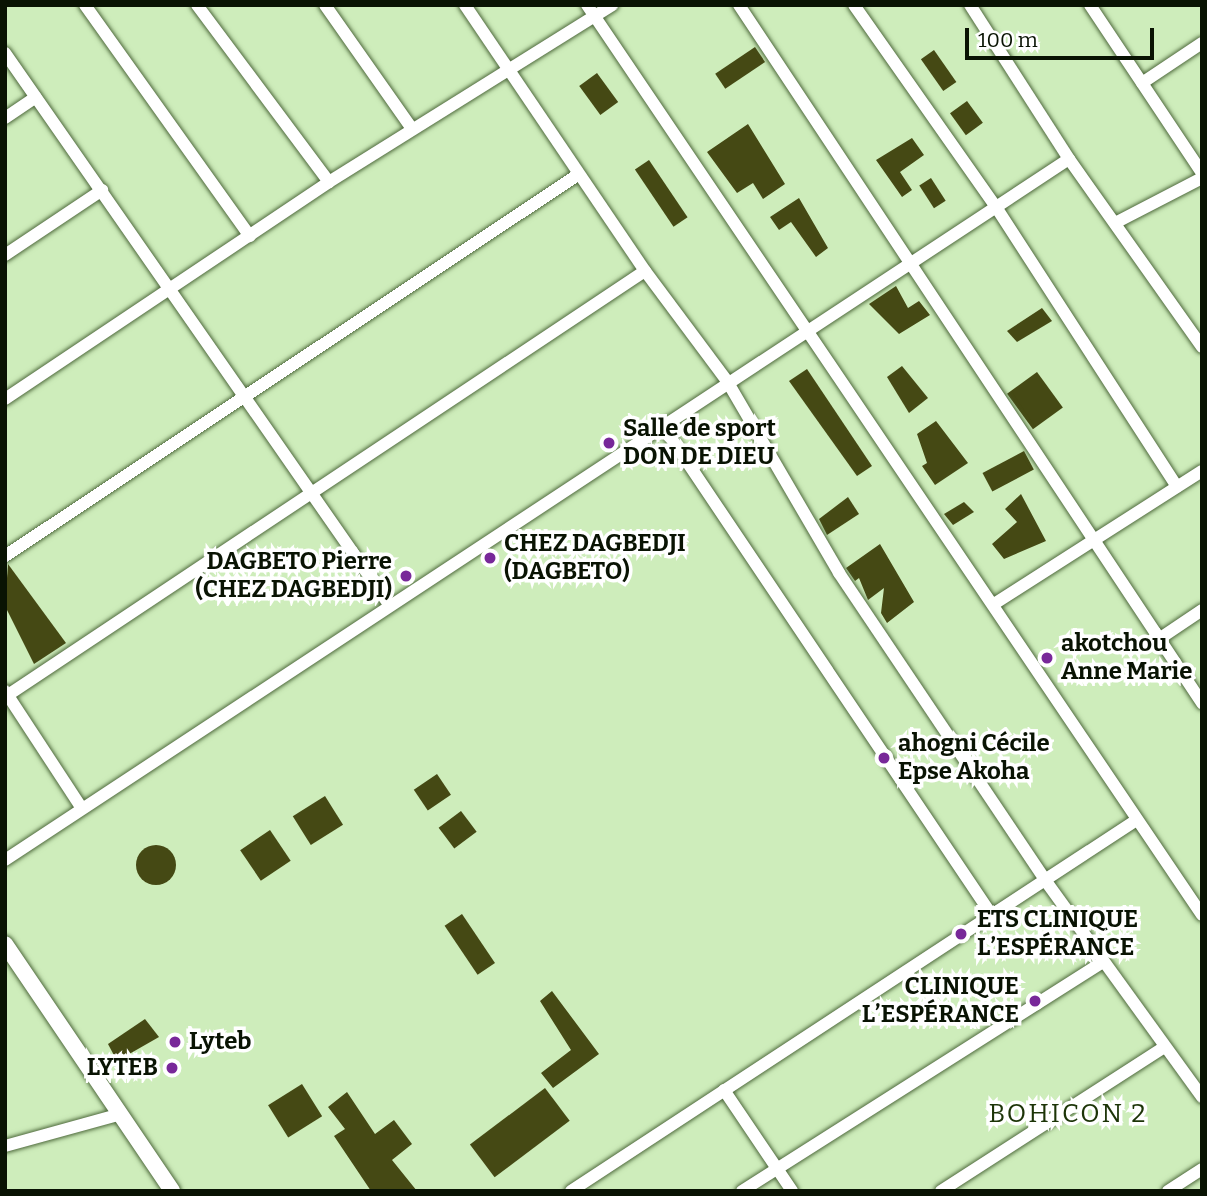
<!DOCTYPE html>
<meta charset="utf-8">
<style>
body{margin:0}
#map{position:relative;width:1207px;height:1196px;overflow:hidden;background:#ceedbb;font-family:Bitter,serif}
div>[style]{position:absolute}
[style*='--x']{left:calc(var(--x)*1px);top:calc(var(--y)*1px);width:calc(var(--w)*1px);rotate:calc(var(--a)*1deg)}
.building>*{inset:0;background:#454914;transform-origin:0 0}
.round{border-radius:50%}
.roads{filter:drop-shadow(0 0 2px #4f6a3d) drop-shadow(0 0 2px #4f6a3d)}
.minor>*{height:12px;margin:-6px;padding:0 6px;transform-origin:6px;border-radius:6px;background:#fff}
.tertiary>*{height:16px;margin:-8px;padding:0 8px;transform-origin:8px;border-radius:8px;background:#fff}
.dots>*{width:19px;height:19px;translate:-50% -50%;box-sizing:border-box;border:4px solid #fff;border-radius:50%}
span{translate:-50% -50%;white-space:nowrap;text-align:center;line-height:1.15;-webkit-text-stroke:7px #fff;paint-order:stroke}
.poi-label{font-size:24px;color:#091303;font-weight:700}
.left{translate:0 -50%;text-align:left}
.right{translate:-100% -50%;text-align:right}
.neighbourhood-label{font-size:26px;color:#1c3407;letter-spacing:2px}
.frame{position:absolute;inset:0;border:7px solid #091303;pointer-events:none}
.scale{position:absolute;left:965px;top:28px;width:189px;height:32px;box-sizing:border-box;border:4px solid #091303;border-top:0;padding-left:9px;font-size:21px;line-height:24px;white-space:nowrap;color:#091303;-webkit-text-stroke:5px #fff;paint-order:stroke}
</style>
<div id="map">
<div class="building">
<i style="left:755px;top:47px;width:18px;height:48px;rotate:56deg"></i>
<i style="left:934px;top:50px;width:39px;height:16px;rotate:55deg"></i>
<i style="left:597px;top:73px;width:36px;height:22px;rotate:54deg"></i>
<i style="left:967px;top:101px;width:27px;height:21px;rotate:54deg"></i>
<i style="clip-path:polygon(748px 124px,785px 184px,763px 199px,753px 183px,737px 193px,707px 152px)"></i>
<i style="clip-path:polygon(912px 138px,924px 155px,900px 172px,912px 190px,902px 197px,876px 160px)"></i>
<i style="left:649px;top:160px;width:69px;height:17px;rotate:56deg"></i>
<i style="left:931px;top:178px;width:27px;height:14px;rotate:57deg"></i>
<i style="clip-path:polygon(799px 198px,828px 248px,816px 257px,791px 222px,779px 230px,770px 217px)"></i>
<i style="clip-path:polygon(896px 286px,908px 308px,919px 301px,930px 315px,899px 334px,869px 304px)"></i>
<i style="clip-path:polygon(1042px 308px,1052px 321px,1017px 342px,1007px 331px)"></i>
<i style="clip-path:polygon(902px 366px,928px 398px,909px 413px,887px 377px)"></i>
<i style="clip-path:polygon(807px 369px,872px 466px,857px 476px,789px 381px)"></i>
<i style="left:1037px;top:372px;width:44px;height:37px;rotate:54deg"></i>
<i style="clip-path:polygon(936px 421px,968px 463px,935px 485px,922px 466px,927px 463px,917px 434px)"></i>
<i style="left:1024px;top:451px;width:21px;height:47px;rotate:62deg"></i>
<i style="clip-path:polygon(1021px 494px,1046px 541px,1004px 559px,992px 544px,1017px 522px,1005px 509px)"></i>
<i style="clip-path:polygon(848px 497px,859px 514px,827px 535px,819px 519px)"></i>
<i style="clip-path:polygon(964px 502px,974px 512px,953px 525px,944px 514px)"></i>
<i style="clip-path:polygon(880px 544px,914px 602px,887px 623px,881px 613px,884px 588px,868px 600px,859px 578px,855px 581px,846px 568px)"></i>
<i style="clip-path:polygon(8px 564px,66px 643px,34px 664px,5px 606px)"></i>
<i style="left:437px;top:774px;width:25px;height:28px;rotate:56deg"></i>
<i style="left:325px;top:796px;width:34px;height:38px;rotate:58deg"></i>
<i style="left:461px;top:811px;width:26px;height:28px;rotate:53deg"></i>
<i style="left:270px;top:830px;width:37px;height:36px;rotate:56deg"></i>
<i class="round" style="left:136px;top:845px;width:40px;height:40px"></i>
<i style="left:462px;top:914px;width:59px;height:21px;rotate:56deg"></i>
<i style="clip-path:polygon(552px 991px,599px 1054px,553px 1088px,541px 1073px,571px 1050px,540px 1001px)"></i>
<i style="clip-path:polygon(145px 1019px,159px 1037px,117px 1061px,108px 1044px)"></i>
<i style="left:302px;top:1084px;width:38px;height:40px;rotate:58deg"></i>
<i style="left:545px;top:1088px;width:41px;height:94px;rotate:53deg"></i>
<i style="clip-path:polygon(347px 1092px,375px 1134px,394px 1120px,412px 1144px,392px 1160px,417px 1191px,371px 1191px,334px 1136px,345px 1129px,328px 1107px)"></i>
</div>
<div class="roads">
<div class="minor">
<i style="--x:85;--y:5;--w:284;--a:54.5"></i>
<i style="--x:197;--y:5;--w:221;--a:53.3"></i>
<i style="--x:325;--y:5;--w:151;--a:54.9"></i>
<i style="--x:465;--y:5;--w:321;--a:55.9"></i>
<i style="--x:645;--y:271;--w:137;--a:53.3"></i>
<i style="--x:727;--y:381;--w:222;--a:59.7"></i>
<i style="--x:839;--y:573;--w:370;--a:56.1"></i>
<i style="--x:1045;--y:880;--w:567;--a:146.73"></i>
<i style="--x:587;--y:5;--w:1098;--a:55.95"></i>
<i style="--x:739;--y:5;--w:838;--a:56.44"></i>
<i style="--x:854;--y:5;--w:247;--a:54.9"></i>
<i style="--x:996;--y:207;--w:333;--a:57.1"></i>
<i style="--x:1090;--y:5;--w:202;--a:56.3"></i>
<i style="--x:5;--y:53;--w:670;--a:55.15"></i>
<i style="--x:1142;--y:83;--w:72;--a:-33.7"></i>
<i style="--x:5;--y:118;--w:37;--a:-34"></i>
<i style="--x:1069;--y:159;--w:230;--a:54.7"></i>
<i style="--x:1117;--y:222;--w:96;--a:-27.4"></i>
<i style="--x:5;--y:255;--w:117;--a:-33.8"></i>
<i style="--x:5;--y:399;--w:390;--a:-33.8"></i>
<i style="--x:329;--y:182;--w:334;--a:-32"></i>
<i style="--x:663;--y:426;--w:588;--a:56.09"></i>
<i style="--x:5;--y:556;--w:689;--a:-33.64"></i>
<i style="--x:994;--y:604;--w:247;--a:-32.6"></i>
<i style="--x:1159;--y:639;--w:52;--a:-34"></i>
<i style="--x:5;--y:691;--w:139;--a:56.8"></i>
<i style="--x:8;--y:695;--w:765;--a:-33.65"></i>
<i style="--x:1135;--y:821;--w:108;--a:146.8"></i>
<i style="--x:1045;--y:880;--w:268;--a:54.1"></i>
<i style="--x:5;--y:860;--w:1274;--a:-33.38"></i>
<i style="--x:1069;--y:159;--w:183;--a:-122.7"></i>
<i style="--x:724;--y:1090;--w:122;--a:56"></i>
<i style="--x:5;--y:1146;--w:120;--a:-15.4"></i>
<i style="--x:742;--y:1191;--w:428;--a:-32.4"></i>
<i style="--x:941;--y:1191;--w:264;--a:-32.8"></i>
<i style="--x:1168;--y:1191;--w:40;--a:-32.9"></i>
</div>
<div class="tertiary">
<i style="--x:5;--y:944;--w:298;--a:55.9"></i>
</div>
</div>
<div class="dots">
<i style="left:609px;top:443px;background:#782899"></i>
<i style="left:490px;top:558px;background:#782899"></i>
<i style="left:406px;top:576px;background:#782899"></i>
<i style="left:1047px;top:658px;background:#782899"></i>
<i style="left:884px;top:758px;background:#782899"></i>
<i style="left:961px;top:934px;background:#782899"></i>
<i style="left:1035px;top:1001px;background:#782899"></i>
<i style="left:175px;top:1042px;background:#782899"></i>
<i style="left:172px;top:1068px;background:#782899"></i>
</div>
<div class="poi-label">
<span class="left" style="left:623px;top:443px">Salle de sport<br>DON DE DIEU</span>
<span class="left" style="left:504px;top:558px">CHEZ DAGBEDJI<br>(DAGBETO)</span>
<span class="right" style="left:392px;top:576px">DAGBETO Pierre<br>(CHEZ DAGBEDJI)</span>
<span class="left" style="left:1061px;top:658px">akotchou<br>Anne Marie</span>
<span class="left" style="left:898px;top:758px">ahogni Cécile<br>Epse Akoha</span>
<span class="left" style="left:977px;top:934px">ETS CLINIQUE<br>L’ESPÉRANCE</span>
<span class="right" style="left:1019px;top:1001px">CLINIQUE<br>L’ESPÉRANCE</span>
<span class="left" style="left:189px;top:1042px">Lyteb</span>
<span class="right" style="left:158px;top:1068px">LYTEB</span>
</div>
<div class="neighbourhood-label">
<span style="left:1068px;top:1114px">BOHICON 2</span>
</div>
<div class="frame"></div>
<div class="scale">100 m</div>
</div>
